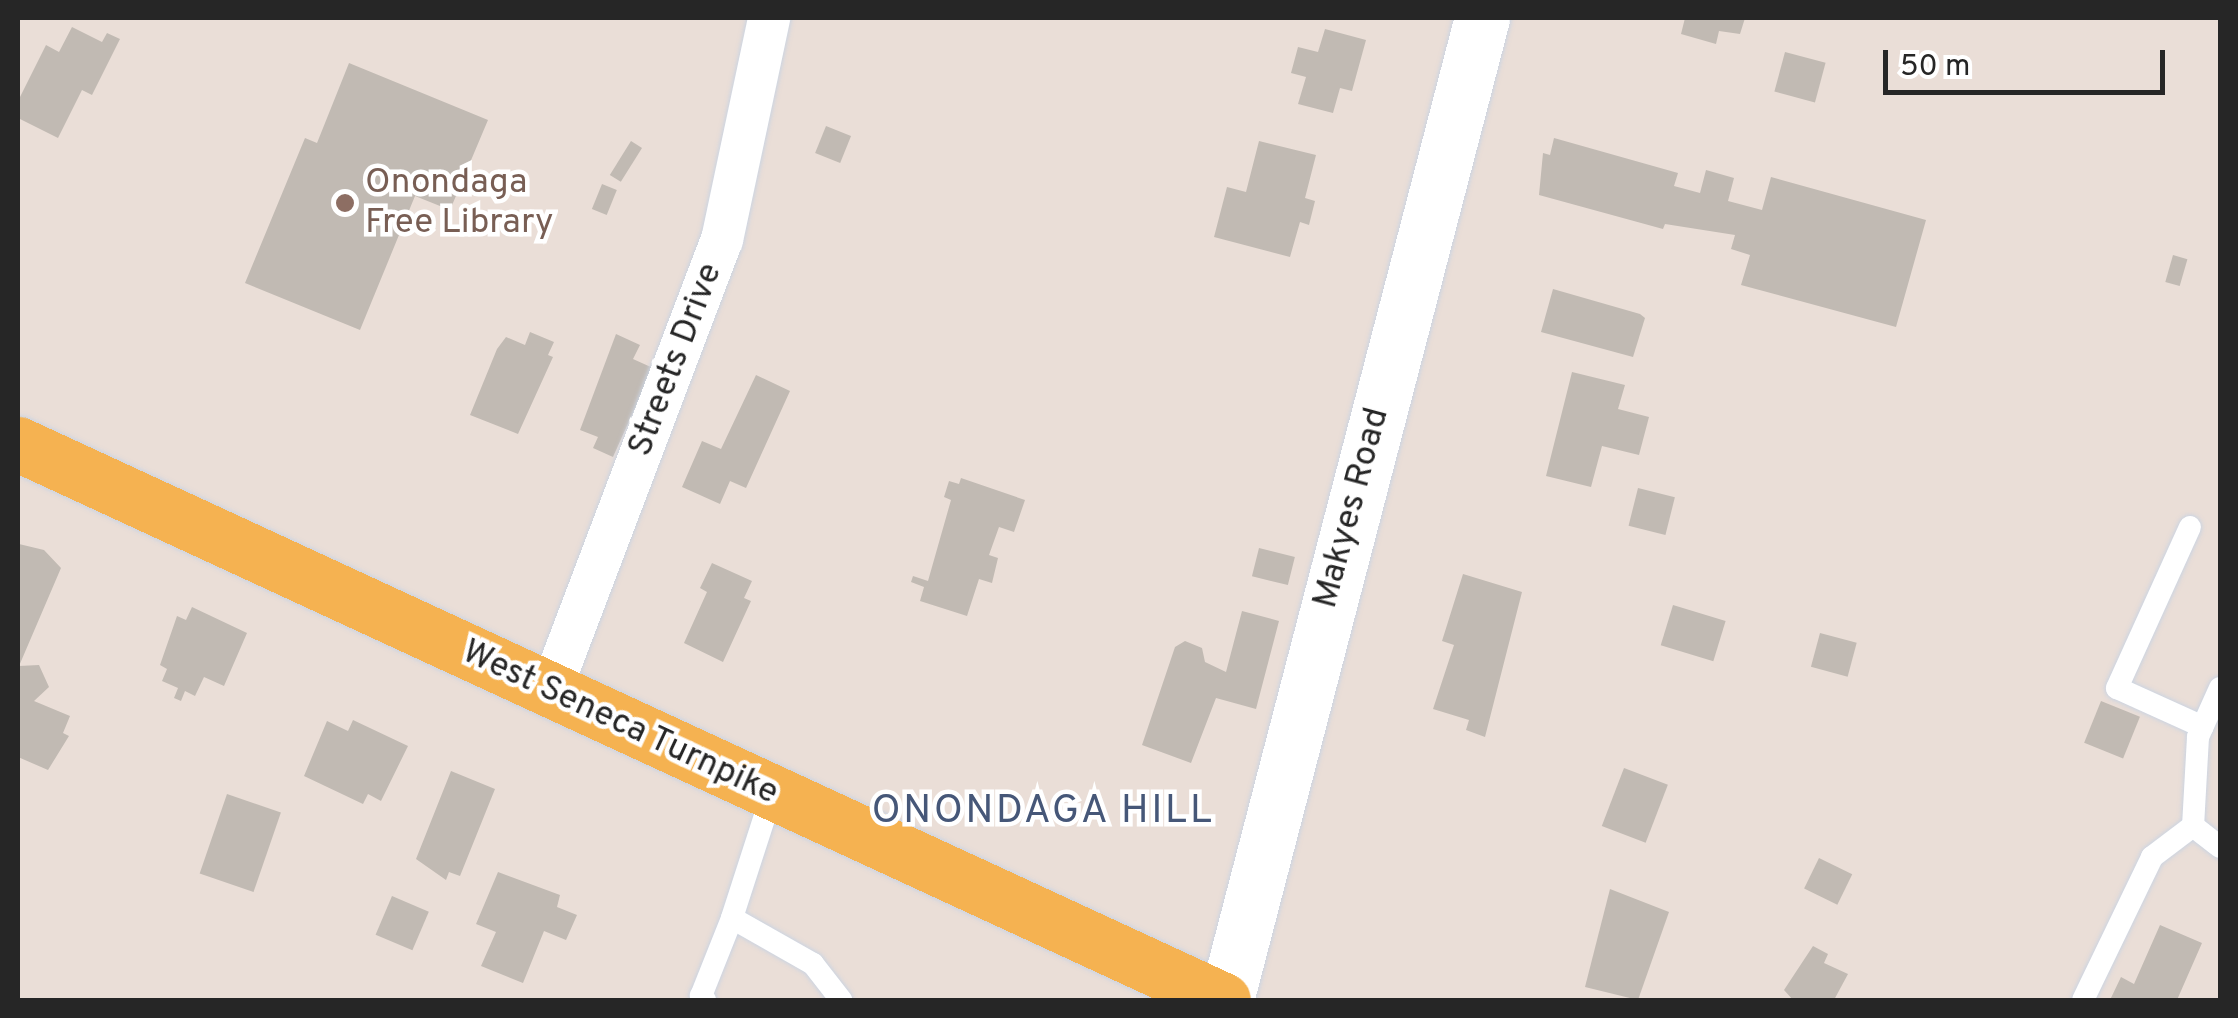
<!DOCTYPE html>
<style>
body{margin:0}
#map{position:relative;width:2238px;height:1018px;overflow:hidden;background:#eaded7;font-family:Overpass,sans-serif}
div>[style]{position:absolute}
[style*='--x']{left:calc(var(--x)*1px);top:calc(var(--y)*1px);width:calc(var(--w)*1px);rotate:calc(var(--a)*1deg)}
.building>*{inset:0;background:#c1bab3;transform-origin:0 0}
.roads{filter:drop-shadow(0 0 2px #ccd4e1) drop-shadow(0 0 2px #ccd4e1)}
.lane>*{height:22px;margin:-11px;padding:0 11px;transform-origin:11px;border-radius:11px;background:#fff}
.street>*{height:42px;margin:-21px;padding:0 21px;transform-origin:21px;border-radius:21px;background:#fff}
.secondary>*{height:55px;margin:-27.5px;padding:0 27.5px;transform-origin:27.5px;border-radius:27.5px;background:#fff}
.primary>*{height:55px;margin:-27.5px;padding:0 27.5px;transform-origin:27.5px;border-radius:27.5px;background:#f5b251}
.dots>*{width:28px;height:28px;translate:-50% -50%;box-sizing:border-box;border:5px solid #fff;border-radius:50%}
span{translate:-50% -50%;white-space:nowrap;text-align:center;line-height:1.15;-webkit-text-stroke:9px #fff;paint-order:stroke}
.education-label{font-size:35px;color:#785e54}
.left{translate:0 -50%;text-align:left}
.street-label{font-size:35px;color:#262626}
.quarter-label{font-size:40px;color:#465778;letter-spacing:2.5px}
.frame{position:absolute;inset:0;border:20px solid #262626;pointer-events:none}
.scale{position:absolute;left:1883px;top:50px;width:282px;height:45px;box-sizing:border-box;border:5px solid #262626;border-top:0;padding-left:12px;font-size:30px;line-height:35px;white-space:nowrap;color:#262626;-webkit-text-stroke:8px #fff;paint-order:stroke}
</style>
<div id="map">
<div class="building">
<i style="clip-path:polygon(1685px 18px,1745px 18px,1740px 34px,1719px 31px,1716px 44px,1681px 34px)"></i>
<i style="clip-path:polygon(72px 27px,102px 42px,107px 33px,120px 39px,92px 95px,82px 90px,58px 138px,18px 118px,18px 101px,46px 45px,59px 52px)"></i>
<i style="clip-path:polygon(1325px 29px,1366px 40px,1352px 91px,1340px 88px,1333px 113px,1298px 104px,1306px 77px,1291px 73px,1298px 47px,1318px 52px)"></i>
<i style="left:1785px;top:52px;width:42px;height:41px;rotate:15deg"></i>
<i style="clip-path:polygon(349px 63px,488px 120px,450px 210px,415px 196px,360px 330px,245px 283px,305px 138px,317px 143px)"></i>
<i style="left:826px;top:126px;width:27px;height:29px;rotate:22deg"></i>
<i style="clip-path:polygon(1554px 138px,1678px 173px,1674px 186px,1700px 193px,1706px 170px,1734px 178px,1728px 201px,1762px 210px,1771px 177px,1926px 220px,1896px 327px,1741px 285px,1750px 255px,1731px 249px,1735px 235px,1665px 224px,1663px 229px,1539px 195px,1543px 153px,1550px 155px)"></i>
<i style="left:631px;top:141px;width:13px;height:40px;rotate:32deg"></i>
<i style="clip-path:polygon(1259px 141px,1316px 155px,1305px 198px,1315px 201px,1309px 225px,1300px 222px,1290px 257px,1214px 237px,1227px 187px,1246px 192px)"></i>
<i style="left:602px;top:184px;width:16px;height:27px;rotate:22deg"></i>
<i style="left:2173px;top:255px;width:15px;height:28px;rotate:16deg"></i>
<i style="clip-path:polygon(1553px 289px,1640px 314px,1645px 318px,1633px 357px,1541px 332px)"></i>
<i style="clip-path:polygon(530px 332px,554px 342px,548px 355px,553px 357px,518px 434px,470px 415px,497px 349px,506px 337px,525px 345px)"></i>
<i style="clip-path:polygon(616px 334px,640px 345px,633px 359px,653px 368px,613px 457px,593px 448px,598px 437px,580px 430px)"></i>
<i style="clip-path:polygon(1572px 372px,1625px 385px,1618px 409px,1649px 417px,1639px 455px,1602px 446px,1591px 487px,1546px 476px)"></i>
<i style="clip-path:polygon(756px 375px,790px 391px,746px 488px,730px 481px,720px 504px,682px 487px,702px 441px,721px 449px)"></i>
<i style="clip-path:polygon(961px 478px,1025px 500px,1014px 532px,999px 527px,989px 555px,998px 558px,992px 583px,979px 579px,967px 616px,920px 601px,924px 587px,911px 582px,913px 576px,928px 581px,951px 500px,944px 497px,949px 481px,959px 484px)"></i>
<i style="left:1638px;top:488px;width:38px;height:39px;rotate:14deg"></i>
<i style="clip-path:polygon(19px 544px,44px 550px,61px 568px,19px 666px,39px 665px,49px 687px,34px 701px,70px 716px,63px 733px,69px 736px,48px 770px,18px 757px)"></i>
<i style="left:1259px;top:548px;width:37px;height:29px;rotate:14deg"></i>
<i style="clip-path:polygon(712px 563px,752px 581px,744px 598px,751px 601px,723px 662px,684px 643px,707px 592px,700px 588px)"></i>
<i style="clip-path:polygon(1463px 574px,1522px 592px,1485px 737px,1466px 730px,1469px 720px,1433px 709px,1454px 645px,1442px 641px)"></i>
<i style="left:1673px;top:605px;width:55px;height:42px;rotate:17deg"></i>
<i style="clip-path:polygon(192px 607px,247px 633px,224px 686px,204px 677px,195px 696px,185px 691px,181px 701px,174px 698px,178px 688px,162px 681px,167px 669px,160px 665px,177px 616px,186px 620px)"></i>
<i style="clip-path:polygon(1242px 611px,1279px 621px,1256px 709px,1216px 698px,1191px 763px,1142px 745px,1175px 647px,1185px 641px,1202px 648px,1205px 662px,1226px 672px)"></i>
<i style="left:1820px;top:633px;width:38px;height:35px;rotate:15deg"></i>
<i style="left:2101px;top:701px;width:42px;height:45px;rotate:22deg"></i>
<i style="clip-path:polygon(353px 720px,408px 746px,381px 801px,368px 794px,363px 804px,304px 776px,327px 721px,348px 731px)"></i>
<i style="left:1624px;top:768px;width:47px;height:62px;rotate:21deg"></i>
<i style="clip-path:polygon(451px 771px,495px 789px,460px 876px,449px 872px,446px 880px,416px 859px)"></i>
<i style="left:227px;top:794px;width:57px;height:84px;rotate:19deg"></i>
<i style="left:1819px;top:858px;width:37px;height:34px;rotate:26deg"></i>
<i style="clip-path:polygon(498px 872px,560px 895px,557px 907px,577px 915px,566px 940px,544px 931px,523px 983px,481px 966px,496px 932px,476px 924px)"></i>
<i style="clip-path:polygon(1610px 889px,1669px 912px,1638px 1000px,1585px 987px)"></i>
<i style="left:392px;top:896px;width:40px;height:42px;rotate:23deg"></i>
<i style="clip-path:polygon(2160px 925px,2202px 943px,2177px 1000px,2110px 1000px,2121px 977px,2134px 984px)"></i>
<i style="clip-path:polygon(1813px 946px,1828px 954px,1824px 963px,1848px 974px,1834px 1000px,1793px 1000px,1784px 990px)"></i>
</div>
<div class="roads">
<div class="lane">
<i style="--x:2190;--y:527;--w:177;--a:114.4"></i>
<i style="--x:2117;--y:688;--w:94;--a:24.4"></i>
<i style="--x:2220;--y:688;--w:54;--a:114.2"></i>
<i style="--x:2198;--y:737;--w:89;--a:93.2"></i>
<i style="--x:2193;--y:826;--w:34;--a:38"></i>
<i style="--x:772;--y:794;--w:130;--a:107.9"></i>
<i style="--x:732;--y:918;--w:93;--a:29.6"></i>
<i style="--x:813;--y:964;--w:46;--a:52.1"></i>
<i style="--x:705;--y:1000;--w:6;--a:-135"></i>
<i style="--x:701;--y:996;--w:84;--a:-68.3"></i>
<i style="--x:2083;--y:1000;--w:159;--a:-64.2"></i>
<i style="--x:2152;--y:857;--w:51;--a:-37.1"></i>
</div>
<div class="street">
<i style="--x:550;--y:692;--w:484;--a:-69.2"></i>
<i style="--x:722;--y:240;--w:227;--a:-78"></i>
</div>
<div class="secondary">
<i style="--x:1226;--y:1000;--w:1015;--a:-75.39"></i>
</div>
<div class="primary">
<i style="--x:18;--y:444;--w:1327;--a:24.77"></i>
</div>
</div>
<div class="dots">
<i style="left:345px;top:203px;background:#8d6e63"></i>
</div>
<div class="education-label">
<span class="left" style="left:365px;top:203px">Onondaga<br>Free Library</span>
</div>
<div class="street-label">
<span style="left:676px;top:360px;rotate:-69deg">Streets Drive</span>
<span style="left:1352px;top:508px;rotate:-75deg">Makyes Road</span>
<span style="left:620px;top:723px;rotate:25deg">West Seneca Turnpike</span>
</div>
<div class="quarter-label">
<span style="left:1043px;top:812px">ONONDAGA HILL</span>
</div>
<div class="frame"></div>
<div class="scale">50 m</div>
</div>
